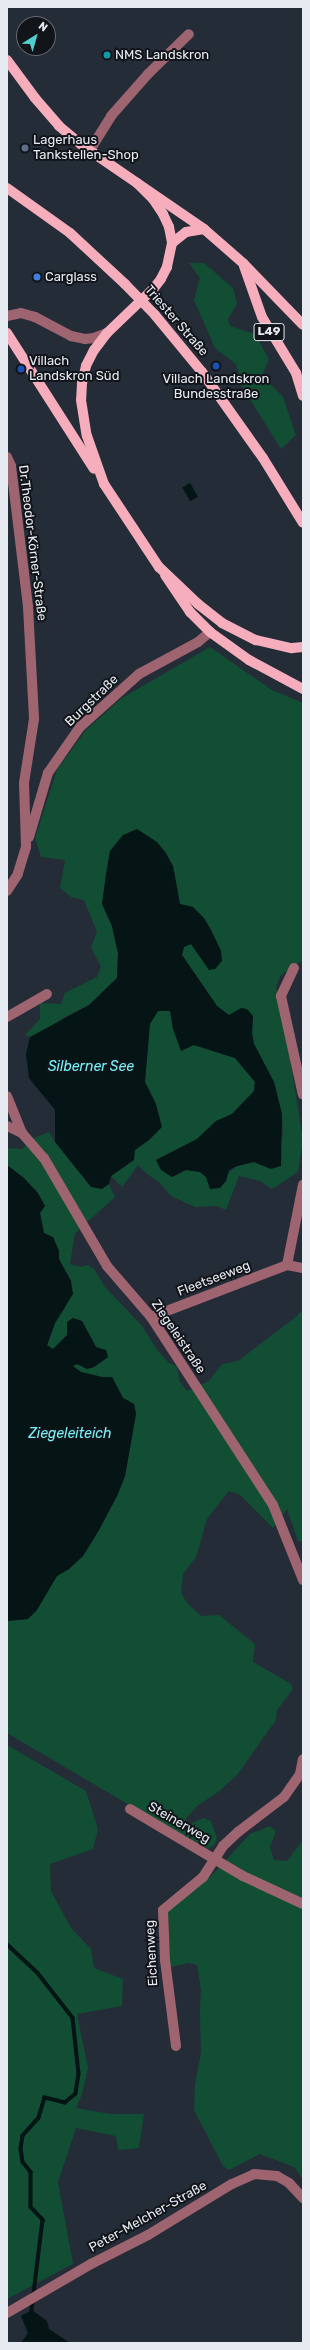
<!DOCTYPE html>
<meta charset="utf-8">
<style>
body{margin:0}
#map{position:relative;width:310px;height:2350px;overflow:hidden;background:#242c37;font-family:Rubik,sans-serif}
div>[style]{position:absolute}
[style*='--x']{left:calc(var(--x)*1px);top:calc(var(--y)*1px);width:calc(var(--w)*1px);rotate:calc(var(--a)*1deg)}
.green>*{inset:0;background:#124e33}
.water>*{inset:0;background:#051415;transform-origin:0 0}
.stream>*{height:3.5px;margin:-1.75px;padding:0 1.75px;transform-origin:1.75px;border-radius:1.75px;background:#051415}
.minor>*{height:10px;margin:-5px;padding:0 5px;transform-origin:5px;border-radius:5px;background:#9e6571}
.major>*{height:10px;margin:-5px;padding:0 5px;transform-origin:5px;border-radius:5px;background:#f6aebd}
.major-bridge>*{height:10px;margin:-5px;padding:0 5px;transform-origin:5px;border-radius:5px;background:#f6aebd}
.dots>*{width:11px;height:11px;translate:-50% -50%;box-sizing:border-box;border:2px solid #111419;border-radius:50%}
span{translate:-50% -50%;white-space:nowrap;text-align:center;line-height:1.15;-webkit-text-stroke:4px #111419;paint-order:stroke}
.shield-label span{padding:1px 3px;background:#111419;border:1px solid;border-radius:3px;-webkit-text-stroke-width:0}
.shield-label{font-size:12px;color:#e6ebf2;font-weight:700}
.poi-label{font-size:13px;color:#e6ebf2}
.left{translate:0 -50%;text-align:left}
.street-label{font-size:13px;color:#e6ebf2}
.water-label{font-size:14px;color:#78f3f9;font-style:italic}
.frame{position:absolute;inset:0;border:8px solid #e6ebf2;pointer-events:none}
.north{position:absolute;left:16px;top:16px;width:40px;height:40px;box-sizing:border-box;background:#111419;border:1px solid #666a70;border-radius:50%;rotate:37deg;font-size:11px;font-weight:700;line-height:16px;text-align:center;color:#e6ebf2}
.north::after{content:'';display:block;margin:auto;width:14px;height:18px;background:#52cdcc;clip-path:polygon(50% 0,100% 100%,50% 72%,0 100%)}
</style>
<div id="map">
<div class="green">
<i style="clip-path:polygon(189px 263px,204px 263px,233px 288px,237px 304px,228px 319px,230px 326px,255px 334px,269px 359px,262px 376px,283px 397px,296px 435px,281px 449px,243px 388px,236px 364px,215px 348px,194px 300px,200px 278px)"></i>
<i style="clip-path:polygon(210px 647px,272px 690px,303px 703px,303px 960px,280px 976px,276px 987px,283px 1015px,303px 1140px,298px 1172px,272px 1189px,260px 1181px,239px 1176px,226px 1210px,216px 1206px,195px 1207px,171px 1196px,159px 1182px,147px 1174px,138px 1165px,122px 1187px,111px 1176px,135px 1150px,149px 1140px,156px 1104px,145px 1082px,149px 1024px,158px 1011px,170px 1011px,173px 1029px,194px 1045px,235px 1058px,255px 1082px,254px 1091px,232px 1114px,216px 1121px,197px 1139px,156px 1160px,172px 1177px,186px 1170px,200px 1172px,206px 1177px,210px 1188px,237px 1166px,254px 1162px,271px 1169px,283px 1134px,282px 1114px,274px 1082px,254px 1044px,252px 1033px,253px 1016px,229px 1016px,217px 1006px,182px 955px,184px 947px,191px 944px,200px 957px,221px 951px,211px 930px,193px 907px,180px 904px,173px 866px,110px 851px,102px 904px,112px 926px,118px 953px,117px 978px,89px 1005px,63px 1018px,51px 1028px,30px 1037px,25px 1035px,40px 1019px,40px 1003px,61px 1004px,65px 993px,97px 977px,101px 967px,91px 947px,97px 932px,84px 900px,71px 897px,60px 888px,65px 860px,41px 857px,35px 838px,57px 770px,86px 730px,122px 698px)"></i>
<i style="clip-path:polygon(49px 1132px,55px 1142px,102px 1189px,109px 1184px,115px 1197px,75px 1233px,70px 1264px,81px 1267px,88px 1265px,94px 1269px,105px 1287px,142px 1326px,157px 1350px,168px 1362px,177px 1367px,180px 1382px,187px 1391px,209px 1381px,222px 1364px,238px 1361px,297px 1316px,303px 1309px,303px 1541px,298px 1541px,287px 1509px,273px 1528px,239px 1494px,229px 1491px,207px 1519px,196px 1557px,183px 1574px,181px 1593px,187px 1603px,201px 1616px,219px 1615px,255px 1644px,253px 1662px,291px 1684px,293px 1689px,277px 1710px,276px 1720px,237px 1775px,218px 1792px,197px 1806px,185px 1820px,190px 1824px,203px 1818px,211px 1821px,217px 1838px,215px 1844px,208px 1849px,131px 1806px,7px 1733px,7px 1621px,28px 1619px,57px 1576px,69px 1569px,83px 1556px,99px 1530px,117px 1496px,125px 1476px,136px 1414px,134px 1404px,123px 1398px,112px 1377px,102px 1377px,81px 1372px,72px 1366px,77px 1364px,87px 1369px,94px 1367px,108px 1357px,96px 1347px,82px 1321px,67px 1322px,68px 1334px,53px 1349px,47px 1346px,55px 1323px,65px 1308px,71px 1281px,59px 1259px,59px 1251px,44px 1233px,40px 1213px,24px 1178px,7px 1165px,7px 1148px,22px 1149px,34px 1138px)"></i>
<i style="clip-path:polygon(7px 1745px,86px 1791px,98px 1829px,93px 1849px,50px 1864px,51px 1891px,71px 1928px,91px 1949px,94px 1968px,123px 1979px,122px 2006px,77px 2014px,88px 2068px,82px 2094px,76px 2108px,111px 2114px,144px 2114px,139px 2148px,118px 2150px,116px 2136px,76px 2128px,58px 2182px,73px 2264px,7px 2299px)"></i>
<i style="clip-path:polygon(270px 1826px,276px 1831px,270px 1847px,274px 1860px,287px 1861px,303px 1840px,303px 2179px,294px 2167px,260px 2154px,229px 2170px,223px 2166px,194px 2110px,195px 2084px,201px 2052px,200px 2012px,201px 1990px,197px 1965px,188px 1963px,170px 1967px,168px 1912px,214px 1873px,250px 1834px)"></i>
</div>
<div class="water">
<i style="left:190px;top:483px;width:16px;height:9px;rotate:60deg"></i>
<i style="clip-path:polygon(137px 829px,157px 842px,166px 853px,173px 866px,180px 904px,193px 907px,204px 918px,211px 930px,221px 951px,222px 961px,215px 969px,209px 970px,191px 944px,184px 947px,182px 955px,217px 1006px,229px 1015px,241px 1008px,247px 1009px,253px 1016px,252px 1033px,254px 1044px,274px 1082px,282px 1114px,281px 1166px,271px 1169px,254px 1162px,237px 1166px,229px 1170px,226px 1181px,220px 1188px,210px 1189px,206px 1177px,200px 1172px,186px 1170px,172px 1177px,161px 1170px,156px 1160px,197px 1139px,216px 1121px,232px 1114px,254px 1091px,255px 1082px,235px 1058px,194px 1045px,181px 1051px,173px 1029px,170px 1011px,158px 1011px,150px 1024px,145px 1082px,156px 1104px,162px 1127px,149px 1140px,135px 1150px,134px 1160px,111px 1176px,109px 1184px,102px 1189px,91px 1187px,55px 1142px,55px 1110px,29px 1078px,26px 1054px,30px 1037px,89px 1005px,117px 978px,118px 953px,112px 926px,102px 904px,106px 874px,110px 851px,123px 835px)"></i>
<i style="clip-path:polygon(7px 1165px,24px 1178px,38px 1193px,45px 1206px,40px 1213px,44px 1233px,53px 1237px,59px 1251px,59px 1259px,71px 1281px,73px 1294px,55px 1323px,47px 1345px,53px 1349px,67px 1335px,67px 1322px,73px 1318px,82px 1321px,96px 1347px,106px 1350px,108px 1357px,94px 1367px,87px 1369px,77px 1364px,73px 1366px,81px 1372px,102px 1377px,112px 1377px,123px 1398px,134px 1404px,136px 1414px,125px 1476px,117px 1496px,99px 1530px,83px 1556px,69px 1569px,57px 1576px,37px 1610px,28px 1619px,7px 1621px)"></i>
<i style="clip-path:polygon(32px 2310px,47px 2321px,49px 2329px,70px 2343px,21px 2343px,28px 2333px,21px 2316px)"></i>
</div>
<div class="stream">
<i style="--x:7;--y:1944;--w:42;--a:43.1"></i>
<i style="--x:38;--y:1973;--w:57;--a:52.1"></i>
<i style="--x:73;--y:2018;--w:56;--a:83.9"></i>
<i style="--x:79;--y:2074;--w:20;--a:99"></i>
<i style="--x:76;--y:2094;--w:14;--a:141"></i>
<i style="--x:65;--y:2103;--w:21;--a:-166"></i>
<i style="--x:45;--y:2098;--w:21;--a:107"></i>
<i style="--x:39;--y:2118;--w:24;--a:132"></i>
<i style="--x:23;--y:2136;--w:13;--a:99"></i>
<i style="--x:21;--y:2149;--w:13;--a:81"></i>
<i style="--x:23;--y:2162;--w:13;--a:51"></i>
<i style="--x:31;--y:2172;--w:35;--a:90"></i>
<i style="--x:31;--y:2207;--w:18;--a:47"></i>
<i style="--x:43;--y:2220;--w:91;--a:97"></i>
</div>
<div class="minor">
<i style="--x:90;--y:150;--w:40;--a:-58"></i>
<i style="--x:111;--y:116;--w:56;--a:-48.6"></i>
<i style="--x:148;--y:74;--w:57;--a:-44.3"></i>
<i style="--x:7;--y:316;--w:14;--a:-12"></i>
<i style="--x:21;--y:313;--w:15;--a:16"></i>
<i style="--x:35;--y:317;--w:41;--a:27.8"></i>
<i style="--x:71;--y:336;--w:14;--a:12"></i>
<i style="--x:85;--y:339;--w:9;--a:-6"></i>
<i style="--x:94;--y:338;--w:14;--a:-21"></i>
<i style="--x:7;--y:457;--w:10;--a:66"></i>
<i style="--x:11;--y:466;--w:142;--a:83.1"></i>
<i style="--x:28;--y:607;--w:112;--a:86.9"></i>
<i style="--x:34;--y:719;--w:65;--a:98.9"></i>
<i style="--x:24;--y:783;--w:64;--a:88.2"></i>
<i style="--x:26;--y:847;--w:28;--a:107"></i>
<i style="--x:18;--y:874;--w:20;--a:123"></i>
<i style="--x:29;--y:837;--w:67;--a:-73.5"></i>
<i style="--x:48;--y:773;--w:56;--a:-55.2"></i>
<i style="--x:80;--y:727;--w:79;--a:-41.9"></i>
<i style="--x:139;--y:674;--w:67;--a:-28.5"></i>
<i style="--x:198;--y:642;--w:16;--a:-40"></i>
<i style="--x:294;--y:968;--w:31;--a:115"></i>
<i style="--x:281;--y:996;--w:101;--a:77.5"></i>
<i style="--x:7;--y:1017;--w:46;--a:-29.9"></i>
<i style="--x:7;--y:1096;--w:40;--a:68"></i>
<i style="--x:7;--y:1126;--w:17;--a:25"></i>
<i style="--x:22;--y:1133;--w:33;--a:49"></i>
<i style="--x:44;--y:1158;--w:125;--a:59.7"></i>
<i style="--x:107;--y:1266;--w:67;--a:49.2"></i>
<i style="--x:151;--y:1317;--w:224;--a:57"></i>
<i style="--x:273;--y:1505;--w:81;--a:68.2"></i>
<i style="--x:287;--y:1265;--w:82;--a:-78.7"></i>
<i style="--x:151;--y:1317;--w:146;--a:-20.9"></i>
<i style="--x:287;--y:1265;--w:16;--a:11"></i>
<i style="--x:130;--y:1809;--w:131;--a:30.7"></i>
<i style="--x:243;--y:1876;--w:66;--a:25"></i>
<i style="--x:176;--y:2046;--w:87;--a:-97.3"></i>
<i style="--x:165;--y:1960;--w:50;--a:-92.3"></i>
<i style="--x:163;--y:1910;--w:52;--a:-39.5"></i>
<i style="--x:203;--y:1877;--w:37;--a:-57"></i>
<i style="--x:223;--y:1846;--w:21;--a:-43"></i>
<i style="--x:238;--y:1832;--w:58;--a:-37.3"></i>
<i style="--x:284;--y:1797;--w:28;--a:-55"></i>
<i style="--x:300;--y:1774;--w:15;--a:-79"></i>
<i style="--x:7;--y:2313;--w:97;--a:-30.3"></i>
<i style="--x:91;--y:2264;--w:64;--a:-27"></i>
<i style="--x:148;--y:2235;--w:98;--a:-31.3"></i>
<i style="--x:232;--y:2184;--w:24;--a:-24"></i>
<i style="--x:254;--y:2174;--w:23;--a:5"></i>
<i style="--x:277;--y:2176;--w:14;--a:30"></i>
<i style="--x:289;--y:2183;--w:21;--a:47"></i>
</div>
<div class="major">
<i style="--x:7;--y:60;--w:47;--a:53.6"></i>
<i style="--x:35;--y:98;--w:37;--a:49"></i>
<i style="--x:59;--y:126;--w:31;--a:40"></i>
<i style="--x:83;--y:146;--w:147;--a:34.4"></i>
<i style="--x:204;--y:229;--w:52;--a:41.1"></i>
<i style="--x:243;--y:263;--w:86;--a:45.9"></i>
<i style="--x:137;--y:183;--w:23;--a:45"></i>
<i style="--x:153;--y:199;--w:18;--a:56"></i>
<i style="--x:163;--y:214;--w:14;--a:65"></i>
<i style="--x:169;--y:227;--w:16;--a:79"></i>
<i style="--x:172;--y:243;--w:25;--a:102"></i>
<i style="--x:167;--y:267;--w:13;--a:117"></i>
<i style="--x:161;--y:279;--w:11;--a:128"></i>
<i style="--x:154;--y:288;--w:65;--a:136.2"></i>
<i style="--x:107;--y:333;--w:21;--a:127"></i>
<i style="--x:94;--y:350;--w:18;--a:117"></i>
<i style="--x:86;--y:366;--w:17;--a:103"></i>
<i style="--x:82;--y:383;--w:17;--a:93"></i>
<i style="--x:81;--y:400;--w:36;--a:81"></i>
<i style="--x:87;--y:436;--w:51;--a:70.5"></i>
<i style="--x:104;--y:484;--w:100;--a:56.5"></i>
<i style="--x:159;--y:567;--w:54;--a:43.5"></i>
<i style="--x:198;--y:604;--w:31;--a:38"></i>
<i style="--x:222;--y:623;--w:38;--a:27"></i>
<i style="--x:256;--y:640;--w:37;--a:13"></i>
<i style="--x:292;--y:648;--w:11;--a:-5"></i>
<i style="--x:7;--y:188;--w:77;--a:35.5"></i>
<i style="--x:70;--y:233;--w:75;--a:42.8"></i>
<i style="--x:172;--y:243;--w:18;--a:-38"></i>
<i style="--x:186;--y:232;--w:18;--a:-9"></i>
<i style="--x:244;--y:266;--w:54;--a:70.6"></i>
<i style="--x:262;--y:317;--w:66;--a:58.7"></i>
<i style="--x:296;--y:373;--w:24;--a:73"></i>
<i style="--x:155;--y:315;--w:74;--a:50.5"></i>
<i style="--x:202;--y:372;--w:105;--a:54.7"></i>
<i style="--x:263;--y:458;--w:76;--a:58.4"></i>
<i style="--x:7;--y:333;--w:161;--a:57.4"></i>
<i style="--x:165;--y:575;--w:45;--a:56"></i>
<i style="--x:190;--y:612;--w:28;--a:45"></i>
<i style="--x:210;--y:632;--w:48;--a:35.7"></i>
<i style="--x:249;--y:660;--w:61;--a:28.2"></i>
</div>
<div class="major-bridge">
<i style="--x:125;--y:284;--w:43;--a:45.9"></i>
</div>
<div class="dots">
<i style="left:107px;top:55px;background:#0f9aa8"></i>
<i style="left:25px;top:148px;background:#5c6f8a"></i>
<i style="left:37px;top:277px;background:#3f7fe0"></i>
<i style="left:216px;top:366px;background:#1a4fb4"></i>
<i style="left:21px;top:369px;background:#1a4fb4"></i>
</div>
<div class="shield-label">
<span style="left:269px;top:332px">L49</span>
</div>
<div class="poi-label">
<span class="left" style="left:115px;top:55px">NMS Landskron</span>
<span class="left" style="left:33px;top:148px">Lagerhaus<br>Tankstellen-Shop</span>
<span class="left" style="left:45px;top:277px">Carglass</span>
<span class="left" style="left:29px;top:369px">Villach<br>Landskron Süd</span>
<span style="left:216px;top:387px">Villach Landskron<br>Bundesstraße</span>
</div>
<div class="street-label">
<span style="left:176px;top:321px;rotate:49deg">Triester Straße</span>
<span style="left:32px;top:543px;rotate:83deg">Dr.Theodor-Körner-Straße</span>
<span style="left:92px;top:701px;rotate:-44deg">Burgstraße</span>
<span style="left:214px;top:1279px;rotate:-21deg">Fleetseeweg</span>
<span style="left:178px;top:1337px;rotate:56deg">Ziegeleistraße</span>
<span style="left:179px;top:1823px;rotate:30deg">Steinerweg</span>
<span style="left:152px;top:1953px;rotate:-93deg">Eichenweg</span>
<span style="left:148px;top:2217px;rotate:-29deg">Peter-Melcher-Straße</span>
</div>
<div class="water-label">
<span style="left:91px;top:1067px">Silberner See</span>
<span style="left:70px;top:1434px">Ziegeleiteich</span>
</div>
<div class="frame"></div>
<div class="north">N</div>
</div>
